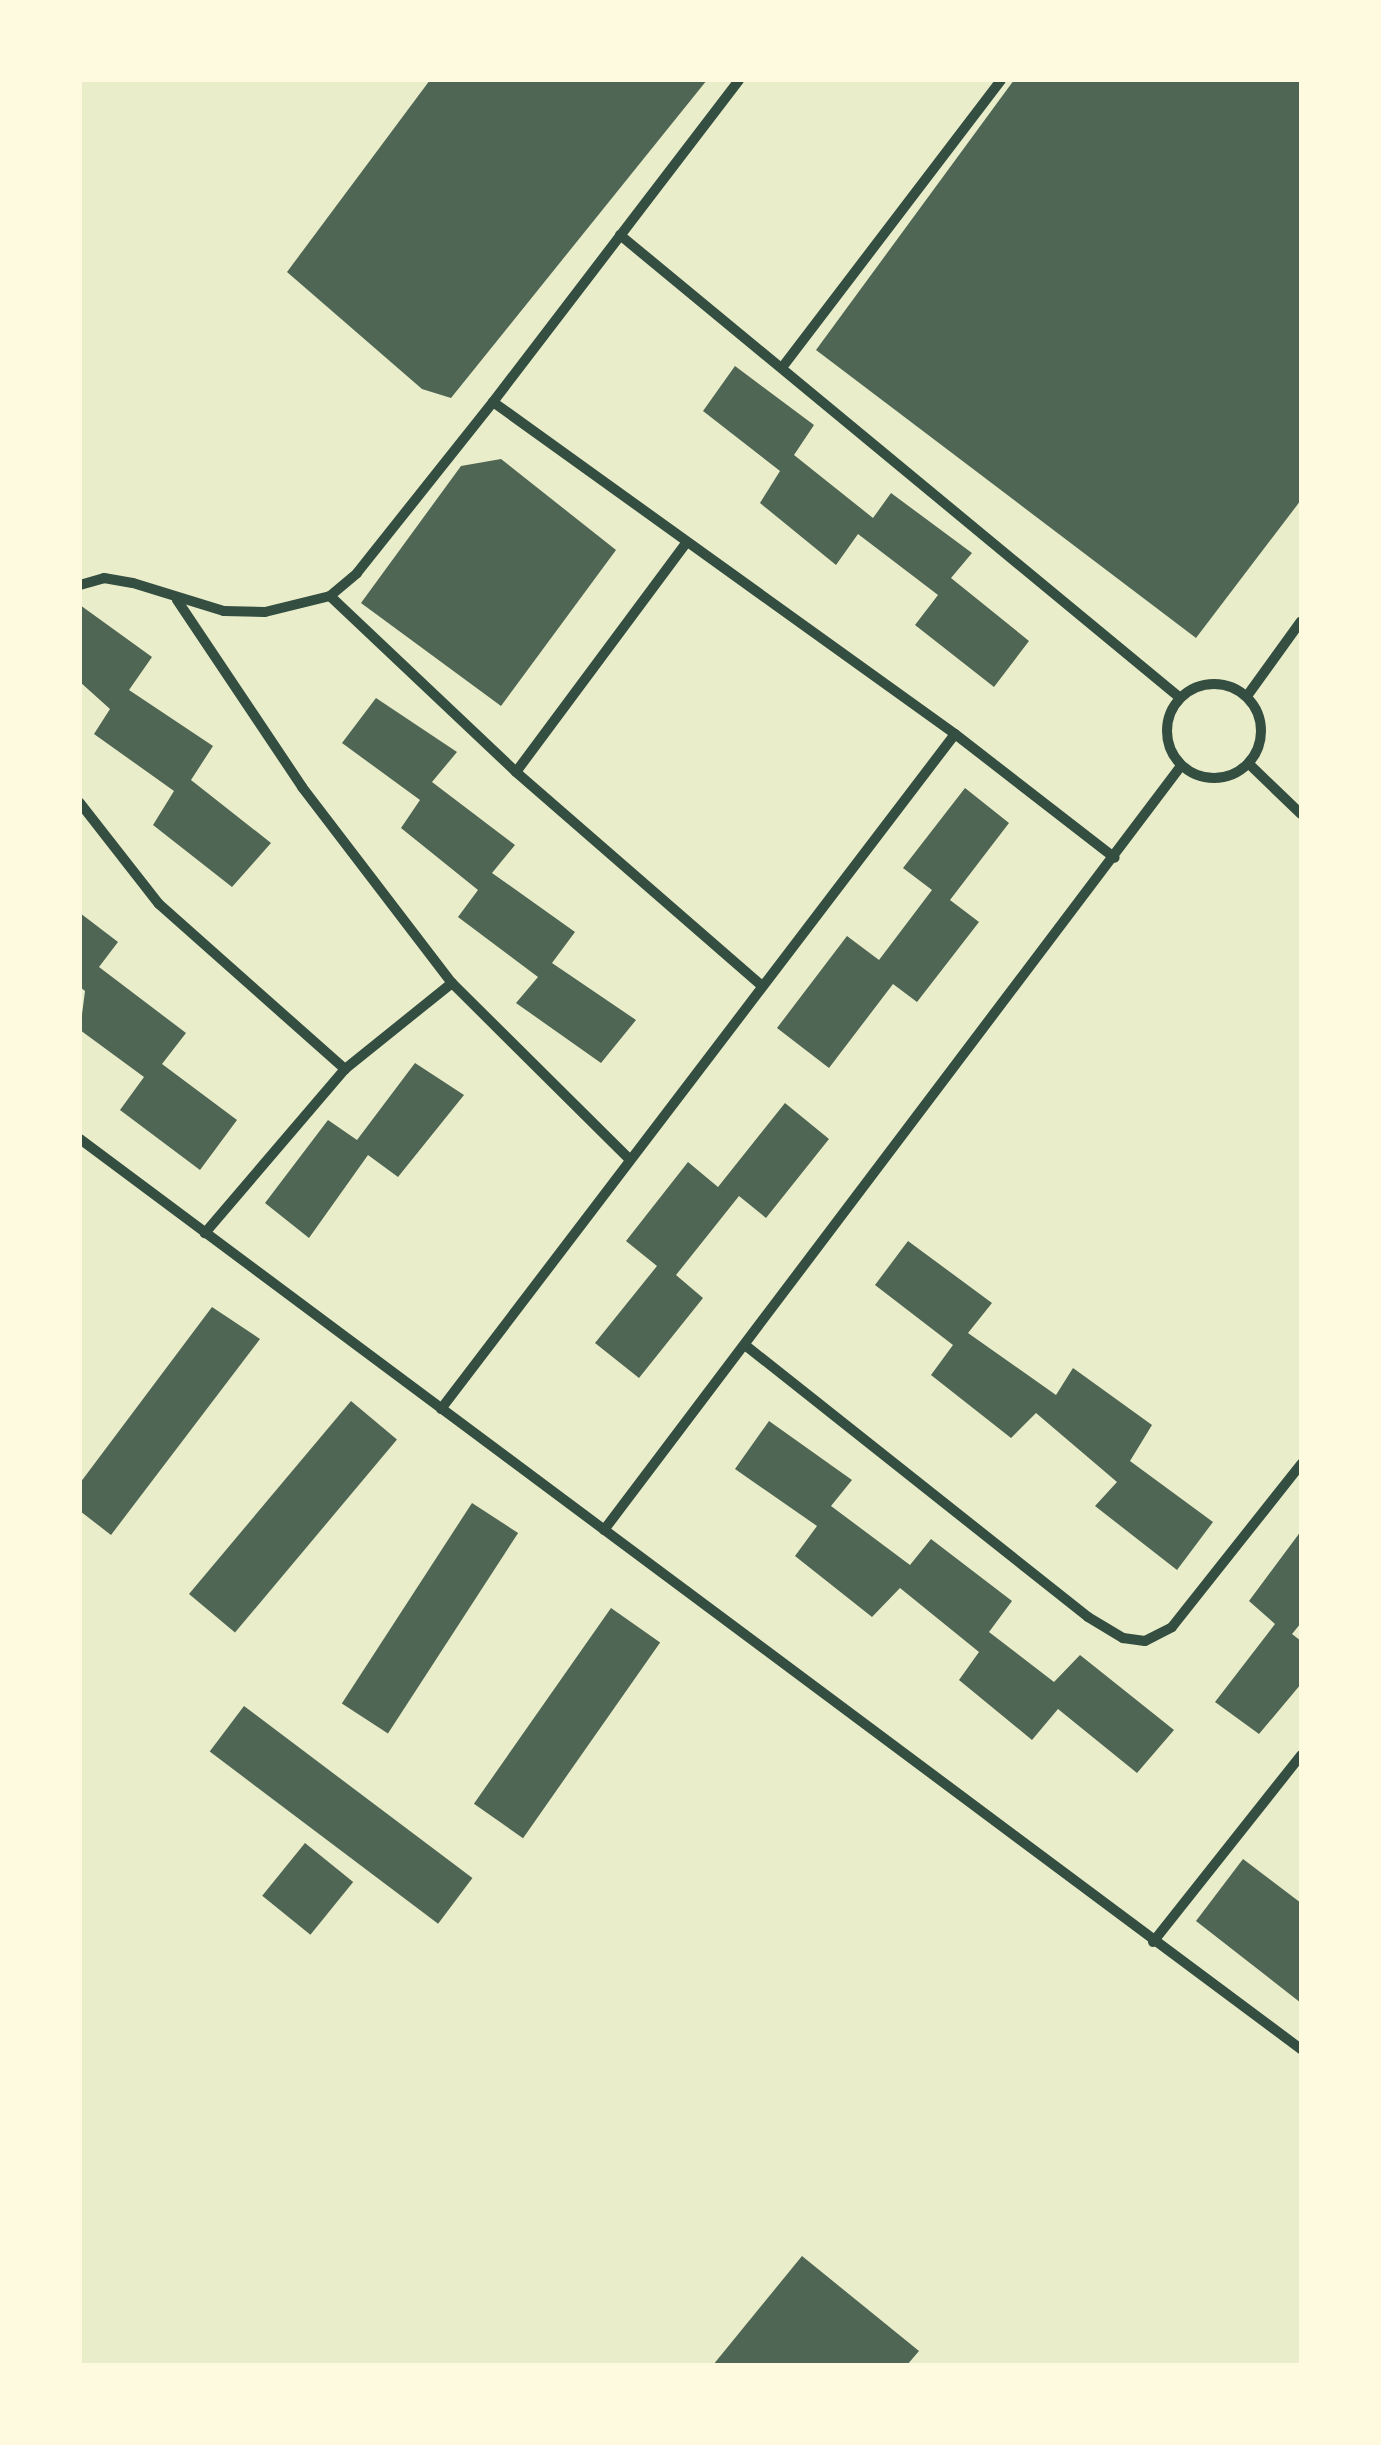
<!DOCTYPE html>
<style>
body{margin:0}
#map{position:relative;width:1381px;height:2445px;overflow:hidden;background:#e9edc9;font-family:Ubuntu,sans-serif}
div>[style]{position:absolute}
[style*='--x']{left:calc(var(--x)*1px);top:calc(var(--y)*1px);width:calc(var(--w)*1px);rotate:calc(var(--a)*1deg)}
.building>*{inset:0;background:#4f6655;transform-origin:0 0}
.minor>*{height:10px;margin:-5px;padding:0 5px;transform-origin:5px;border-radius:5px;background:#344e41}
.minor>.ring{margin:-5px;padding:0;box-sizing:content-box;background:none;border:10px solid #344e41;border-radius:50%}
span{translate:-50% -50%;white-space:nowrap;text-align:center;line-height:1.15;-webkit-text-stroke:10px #fefae0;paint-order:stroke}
.frame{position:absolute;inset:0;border:82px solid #fefae0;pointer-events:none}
</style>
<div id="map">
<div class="building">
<i style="clip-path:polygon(430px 80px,707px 80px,451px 398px,422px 389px,287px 272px)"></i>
<i style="clip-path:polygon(1014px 80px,1301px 80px,1301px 500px,1196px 638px,816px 350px)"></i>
<i style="clip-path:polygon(735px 366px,814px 425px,794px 455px,873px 518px,891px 493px,972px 553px,951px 578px,1029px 641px,994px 687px,915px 625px,938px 595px,858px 534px,836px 565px,760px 503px,780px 471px,703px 411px)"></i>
<i style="clip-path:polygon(501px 459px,616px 550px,501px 706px,361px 603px,461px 466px)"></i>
<i style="clip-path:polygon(80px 605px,152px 657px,129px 690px,213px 746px,191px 780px,271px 843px,232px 887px,153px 825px,174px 791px,94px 734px,110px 709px,80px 682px)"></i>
<i style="clip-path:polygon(376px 698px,457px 752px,432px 782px,515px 845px,492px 873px,575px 932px,552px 963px,636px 1020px,601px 1063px,516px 1003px,538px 977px,458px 917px,478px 890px,401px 828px,420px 800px,342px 743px)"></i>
<i style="clip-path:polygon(965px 788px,1009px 823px,950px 900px,979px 922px,917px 1002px,893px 984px,829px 1068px,777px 1028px,847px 936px,879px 960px,932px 890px,903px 868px)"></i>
<i style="clip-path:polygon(80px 913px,118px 942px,99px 967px,186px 1033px,162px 1064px,237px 1120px,200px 1170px,120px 1110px,144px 1077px,80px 1030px,85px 991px,80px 987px)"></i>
<i style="clip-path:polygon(415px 1063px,464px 1095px,398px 1177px,368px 1155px,309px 1238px,265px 1203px,328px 1120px,357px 1140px)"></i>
<i style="clip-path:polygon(785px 1103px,829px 1139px,766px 1218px,739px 1196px,676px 1275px,703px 1298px,639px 1378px,595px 1343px,657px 1266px,626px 1241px,688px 1162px,718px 1187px)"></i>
<i style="clip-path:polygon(908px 1241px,992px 1303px,968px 1333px,1056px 1395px,1073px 1368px,1152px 1425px,1130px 1461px,1213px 1522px,1177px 1570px,1095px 1506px,1117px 1482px,1036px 1413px,1011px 1438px,931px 1375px,953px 1345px,875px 1285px)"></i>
<i style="clip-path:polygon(212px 1307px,260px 1339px,111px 1535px,80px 1511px,80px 1483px)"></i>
<i style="left:351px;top:1401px;width:60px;height:252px;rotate:40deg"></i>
<i style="clip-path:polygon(769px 1421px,852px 1480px,831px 1506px,910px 1565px,931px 1539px,1012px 1601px,989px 1632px,1054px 1682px,1080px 1655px,1174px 1730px,1137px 1773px,1058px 1709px,1032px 1740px,959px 1680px,979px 1652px,900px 1588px,872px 1617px,795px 1556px,817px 1526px,735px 1469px)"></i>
<i style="left:472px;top:1503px;width:55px;height:239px;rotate:33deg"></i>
<i style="clip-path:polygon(1301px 1531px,1301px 1623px,1292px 1634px,1301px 1641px,1301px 1684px,1259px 1734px,1215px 1702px,1275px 1624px,1249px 1601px)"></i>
<i style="left:611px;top:1608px;width:60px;height:239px;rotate:35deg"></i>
<i style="left:244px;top:1706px;width:286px;height:57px;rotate:37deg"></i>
<i style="left:305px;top:1843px;width:62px;height:68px;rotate:39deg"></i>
<i style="clip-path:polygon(1243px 1859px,1301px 1903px,1301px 2003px,1196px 1921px)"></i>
<i style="clip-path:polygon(802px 2256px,919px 2351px,907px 2365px,713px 2365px)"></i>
</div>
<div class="minor">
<i style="--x:620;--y:235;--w:725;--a:39.57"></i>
<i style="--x:784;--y:365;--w:358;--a:-52.7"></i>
<i style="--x:493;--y:402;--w:569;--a:35.7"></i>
<i style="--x:955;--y:734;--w:202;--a:37.8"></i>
<i style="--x:80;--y:585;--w:25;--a:-16"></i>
<i style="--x:104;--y:578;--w:29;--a:10"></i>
<i style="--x:133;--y:583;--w:95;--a:17.1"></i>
<i style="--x:224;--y:611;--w:41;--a:1.4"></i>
<i style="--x:265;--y:612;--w:67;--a:-13.8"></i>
<i style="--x:330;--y:596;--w:35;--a:-40"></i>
<i style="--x:357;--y:573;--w:218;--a:-51.5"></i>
<i style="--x:493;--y:402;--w:405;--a:-52.6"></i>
<i style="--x:330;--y:596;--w:256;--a:43.4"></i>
<i style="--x:516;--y:772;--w:326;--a:41"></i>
<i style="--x:177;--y:600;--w:225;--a:56.2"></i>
<i style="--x:302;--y:787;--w:247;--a:52.6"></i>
<i style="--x:452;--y:983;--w:137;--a:141.2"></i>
<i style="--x:345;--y:1069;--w:216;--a:130.5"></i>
<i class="ring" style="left:1167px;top:684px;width:84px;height:84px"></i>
<i style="--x:1247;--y:696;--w:92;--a:-54.2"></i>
<i style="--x:1249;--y:764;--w:72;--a:43.9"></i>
<i style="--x:516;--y:772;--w:285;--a:-53.4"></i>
<i style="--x:80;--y:803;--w:128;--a:52"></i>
<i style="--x:159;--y:904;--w:249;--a:41.6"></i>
<i style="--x:452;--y:983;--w:250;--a:44.8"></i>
<i style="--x:80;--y:1139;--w:1523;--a:36.7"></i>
<i style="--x:745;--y:1345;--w:438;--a:38.4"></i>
<i style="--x:1088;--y:1617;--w:41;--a:31"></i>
<i style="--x:1123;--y:1638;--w:22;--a:8"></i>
<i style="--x:1145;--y:1641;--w:30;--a:-27"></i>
<i style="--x:1172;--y:1627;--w:208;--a:-51.6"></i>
<i style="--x:441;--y:1409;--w:848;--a:-52.71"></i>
<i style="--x:604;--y:1530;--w:957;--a:-52.94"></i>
<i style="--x:1153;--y:1942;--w:238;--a:-51.6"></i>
</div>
<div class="frame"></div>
</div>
